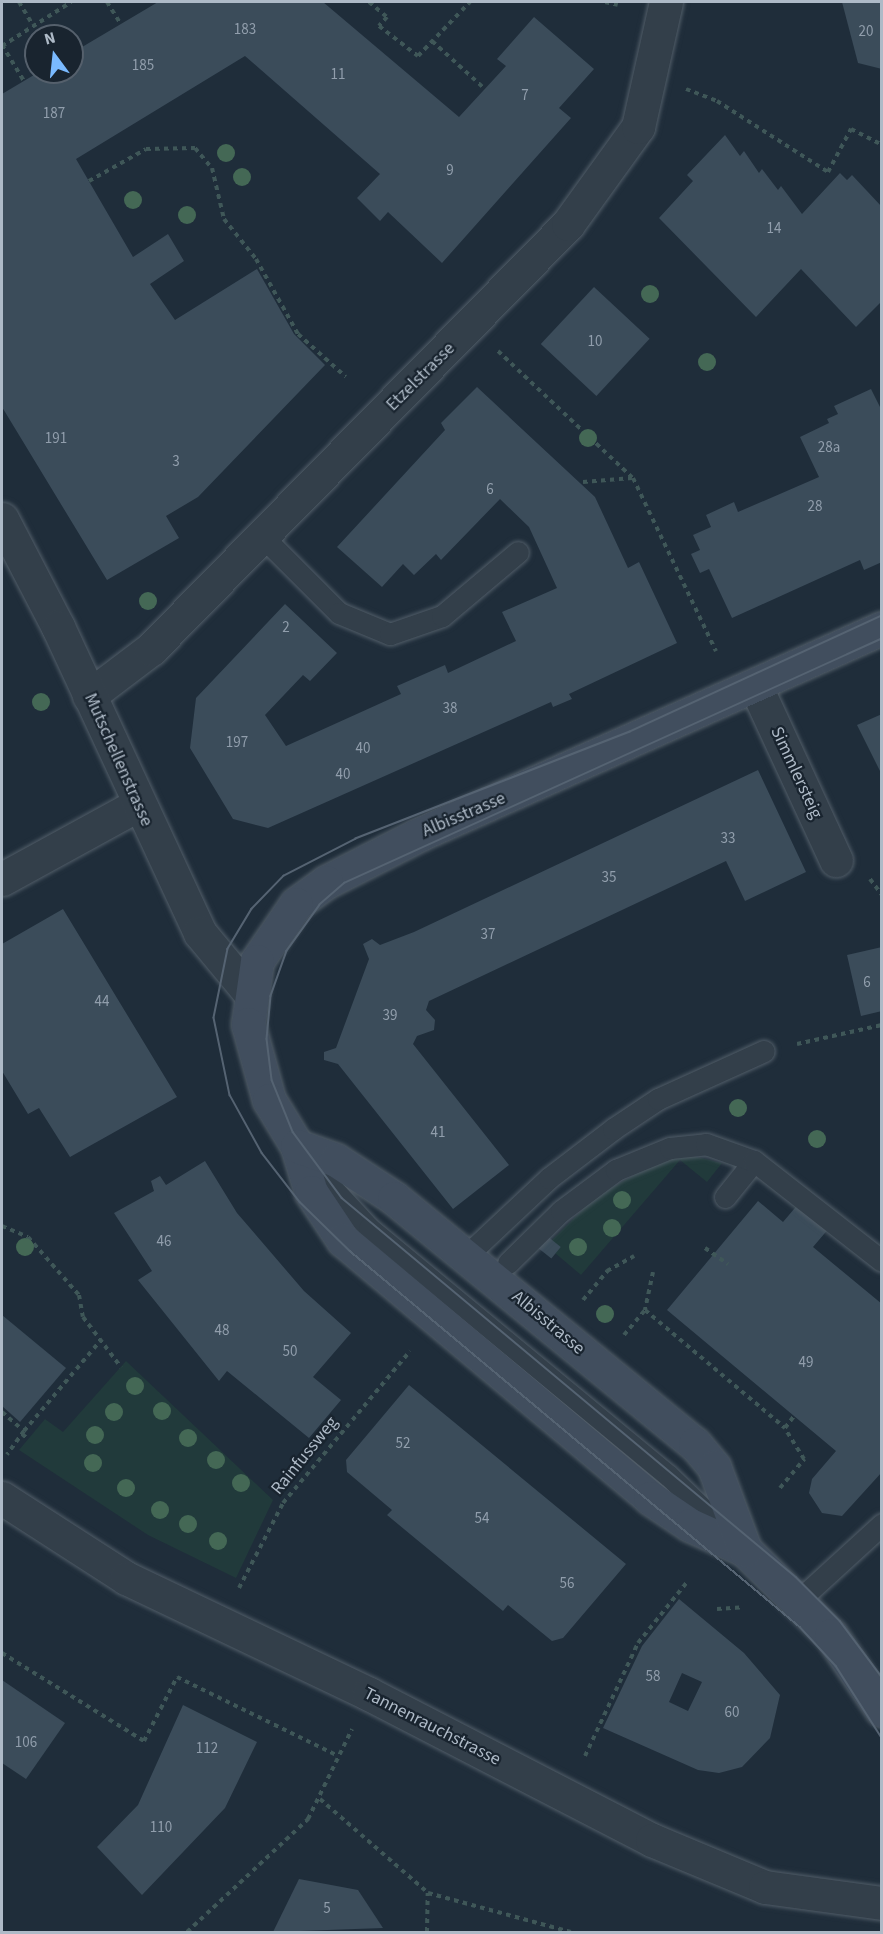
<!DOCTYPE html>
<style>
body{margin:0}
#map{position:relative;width:883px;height:1934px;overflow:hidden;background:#1f2d3a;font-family:"Source Sans 3",sans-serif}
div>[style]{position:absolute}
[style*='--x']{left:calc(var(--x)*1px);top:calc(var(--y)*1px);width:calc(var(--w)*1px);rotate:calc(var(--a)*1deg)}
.green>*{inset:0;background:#213a3b}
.building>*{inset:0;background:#3b4c5a;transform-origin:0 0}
.path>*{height:4px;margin-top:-2px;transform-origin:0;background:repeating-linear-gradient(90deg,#3f5758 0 4.5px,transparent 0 9px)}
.roads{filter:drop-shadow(0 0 2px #515d68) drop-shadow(0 0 2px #515d68)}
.service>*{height:21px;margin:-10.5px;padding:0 10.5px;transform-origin:10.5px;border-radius:10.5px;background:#333f4a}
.minor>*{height:33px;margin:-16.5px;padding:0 16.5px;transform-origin:16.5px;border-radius:16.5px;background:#333f4a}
.tertiary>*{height:33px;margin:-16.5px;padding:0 16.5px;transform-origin:16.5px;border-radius:16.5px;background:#333f4a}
.secondary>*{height:33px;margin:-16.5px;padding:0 16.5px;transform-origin:16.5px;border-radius:16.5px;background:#414e5e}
.tram>*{height:1.5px;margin:-0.75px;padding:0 0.75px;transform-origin:0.75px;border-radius:0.75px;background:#556372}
.trees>*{width:18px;height:18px;margin:-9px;border-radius:50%;background:#446855}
span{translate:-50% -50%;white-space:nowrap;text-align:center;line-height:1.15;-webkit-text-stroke:4.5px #19242f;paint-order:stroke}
.number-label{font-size:15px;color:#919eac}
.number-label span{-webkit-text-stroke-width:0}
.street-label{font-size:18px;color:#aebac7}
.frame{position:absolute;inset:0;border:3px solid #aebac7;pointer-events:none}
.north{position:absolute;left:24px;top:24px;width:60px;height:60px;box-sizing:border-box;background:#19242f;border:2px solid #55606c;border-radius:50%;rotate:345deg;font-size:16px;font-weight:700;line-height:24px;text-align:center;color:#aebac7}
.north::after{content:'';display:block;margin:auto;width:21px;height:27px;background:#7abaff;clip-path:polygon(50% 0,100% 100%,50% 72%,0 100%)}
</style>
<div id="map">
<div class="green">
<i style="clip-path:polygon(685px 1154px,722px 1163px,707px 1182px,680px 1160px,581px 1275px,555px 1253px,552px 1240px,595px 1197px,657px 1162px)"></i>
<i style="clip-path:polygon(126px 1361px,273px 1500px,236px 1578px,148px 1535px,19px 1450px,45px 1419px,63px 1432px)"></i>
</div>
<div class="building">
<i style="clip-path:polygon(158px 2px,323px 2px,459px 117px,506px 66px,497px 59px,534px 17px,594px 69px,559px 108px,571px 118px,442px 263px,388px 212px,380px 221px,357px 198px,380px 174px,245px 56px,76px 159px,133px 257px,168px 234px,184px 261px,150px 284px,175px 320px,257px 269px,294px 334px,325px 365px,198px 497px,166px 516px,179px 538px,107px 580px,2px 407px,2px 94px,39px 72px,72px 72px,72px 53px)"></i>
<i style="clip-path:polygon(842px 2px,882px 2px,882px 69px,858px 63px)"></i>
<i style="clip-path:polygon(725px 135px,740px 156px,744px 151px,759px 173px,762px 169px,778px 190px,781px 186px,802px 214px,840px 173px,847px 180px,852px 175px,882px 207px,882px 301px,856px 327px,801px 269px,756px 317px,659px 218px,693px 181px,687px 175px)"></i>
<i style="left:594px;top:287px;width:76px;height:78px;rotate:43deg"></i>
<i style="clip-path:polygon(477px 387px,595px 497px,628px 568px,639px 562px,677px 643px,569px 694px,572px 699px,553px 707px,551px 702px,268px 828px,233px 819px,190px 748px,196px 698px,285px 604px,337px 653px,310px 681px,303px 675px,265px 715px,286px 746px,401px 694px,397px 686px,445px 665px,448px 673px,516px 641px,502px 612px,557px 588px,529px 527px,500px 499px,441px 560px,436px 554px,414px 575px,403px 564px,382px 587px,337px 547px,445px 430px,441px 423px)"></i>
<i style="clip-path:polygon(871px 389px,882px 411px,882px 562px,864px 570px,860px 560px,732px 618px,709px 569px,700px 573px,691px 554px,700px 550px,693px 535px,711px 527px,706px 515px,734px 502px,738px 512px,819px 477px,800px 437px,829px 423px,827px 419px,838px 414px,834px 406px)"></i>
<i style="clip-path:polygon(882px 714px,882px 775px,857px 725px)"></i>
<i style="clip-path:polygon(758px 770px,806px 872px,745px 901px,726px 861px,429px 1001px,426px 1010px,435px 1020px,434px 1030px,417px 1036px,413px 1044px,509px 1165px,453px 1209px,338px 1064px,324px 1060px,324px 1052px,336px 1048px,369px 959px,363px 944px,372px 939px,380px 945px,414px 932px)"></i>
<i style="clip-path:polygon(63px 909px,177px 1097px,70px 1157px,39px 1108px,28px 1114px,2px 1071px,2px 944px)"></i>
<i style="clip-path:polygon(882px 947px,882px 1011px,861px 1016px,847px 955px)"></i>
<i style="clip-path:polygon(205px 1161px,237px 1213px,304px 1291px,351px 1333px,313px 1377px,341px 1400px,309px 1438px,227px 1371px,219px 1381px,138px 1280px,152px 1271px,114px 1213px,154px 1191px,151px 1181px,160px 1176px,166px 1185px)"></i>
<i style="clip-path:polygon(758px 1201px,783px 1222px,800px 1202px,830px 1227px,813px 1247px,882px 1304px,882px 1472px,842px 1516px,822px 1513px,809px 1493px,812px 1479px,836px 1451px,667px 1310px)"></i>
<i style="left:546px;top:1235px;width:19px;height:15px;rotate:39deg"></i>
<i style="clip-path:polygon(2px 1315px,66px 1368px,20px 1422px,2px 1406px)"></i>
<i style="clip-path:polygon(409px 1385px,626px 1564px,563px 1638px,552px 1641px,508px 1605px,503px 1611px,387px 1515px,392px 1510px,347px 1472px,346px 1460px)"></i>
<i style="clip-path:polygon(evenodd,679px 1599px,744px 1653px,780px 1695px,770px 1738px,742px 1767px,719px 1773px,698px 1770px,603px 1728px,642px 1646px,679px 1599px,682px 1673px,702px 1682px,688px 1711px,669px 1702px,682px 1673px)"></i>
<i style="clip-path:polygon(2px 1680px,65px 1723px,26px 1779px,2px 1763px)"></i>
<i style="clip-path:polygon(183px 1705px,257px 1742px,225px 1808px,142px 1895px,97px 1847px,138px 1805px)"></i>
<i style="clip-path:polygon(299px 1879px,358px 1890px,383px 1928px,273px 1932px)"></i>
</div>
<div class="path">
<i style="--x:19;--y:2;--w:27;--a:59"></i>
<i style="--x:107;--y:2;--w:26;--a:58"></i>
<i style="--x:369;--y:2;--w:23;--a:40"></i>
<i style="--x:387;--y:17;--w:12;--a:132"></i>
<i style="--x:379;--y:26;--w:49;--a:37.6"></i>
<i style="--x:418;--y:56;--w:75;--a:-46.1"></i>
<i style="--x:605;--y:2;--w:13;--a:13"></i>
<i style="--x:432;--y:41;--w:72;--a:42.2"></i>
<i style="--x:2;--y:45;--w:42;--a:58.6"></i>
<i style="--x:2;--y:46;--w:82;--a:-32.5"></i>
<i style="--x:686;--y:89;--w:33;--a:21"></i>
<i style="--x:717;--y:101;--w:132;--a:32.6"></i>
<i style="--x:828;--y:172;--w:49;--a:-61.9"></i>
<i style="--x:851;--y:129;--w:35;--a:27"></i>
<i style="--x:89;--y:181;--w:65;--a:-29.3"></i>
<i style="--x:146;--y:149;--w:49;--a:-1.2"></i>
<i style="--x:195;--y:148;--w:26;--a:50"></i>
<i style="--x:212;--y:168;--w:52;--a:76.8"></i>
<i style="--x:224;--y:219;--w:51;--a:51.3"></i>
<i style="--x:256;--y:259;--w:86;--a:60.8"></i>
<i style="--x:298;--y:334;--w:64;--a:41.9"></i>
<i style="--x:498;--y:351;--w:185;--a:43.3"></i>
<i style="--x:633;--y:478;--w:192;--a:64.4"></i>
<i style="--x:583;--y:482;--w:49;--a:-4.7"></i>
<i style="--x:870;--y:879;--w:20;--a:53"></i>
<i style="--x:797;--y:1044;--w:87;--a:-12.6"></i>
<i style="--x:2;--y:1226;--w:28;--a:23"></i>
<i style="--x:28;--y:1237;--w:77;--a:48.7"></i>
<i style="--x:79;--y:1295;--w:22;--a:80"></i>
<i style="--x:83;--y:1317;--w:63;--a:52.8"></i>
<i style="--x:705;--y:1248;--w:28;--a:35"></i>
<i style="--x:653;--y:1272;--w:39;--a:102"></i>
<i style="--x:645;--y:1310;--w:183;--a:40.1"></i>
<i style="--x:785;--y:1428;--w:15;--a:-53"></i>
<i style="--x:583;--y:1300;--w:38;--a:-50"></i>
<i style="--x:607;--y:1271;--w:31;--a:-29"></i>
<i style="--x:624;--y:1335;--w:33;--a:-50"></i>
<i style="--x:2;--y:1412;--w:29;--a:41"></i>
<i style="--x:24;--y:1431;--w:29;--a:126"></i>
<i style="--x:24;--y:1431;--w:119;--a:-49.8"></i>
<i style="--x:22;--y:1434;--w:8;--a:40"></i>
<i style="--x:780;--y:1488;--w:38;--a:-50"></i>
<i style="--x:804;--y:1459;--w:36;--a:-122"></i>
<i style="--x:239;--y:1588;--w:96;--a:-62.6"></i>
<i style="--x:283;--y:1503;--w:198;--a:-50.1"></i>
<i style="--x:717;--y:1609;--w:26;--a:-4"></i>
<i style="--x:2;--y:1653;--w:167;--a:31.8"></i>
<i style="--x:144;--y:1741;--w:72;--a:-62.7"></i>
<i style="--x:177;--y:1677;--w:179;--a:26.1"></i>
<i style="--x:585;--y:1756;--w:125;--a:-64.9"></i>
<i style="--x:638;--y:1643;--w:78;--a:-51.2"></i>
<i style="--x:320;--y:1799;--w:143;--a:41"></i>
<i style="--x:428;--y:1893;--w:148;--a:15.3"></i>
<i style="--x:187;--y:1932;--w:166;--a:-43"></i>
<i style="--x:308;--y:1819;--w:100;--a:-63.9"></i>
<i style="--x:427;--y:1932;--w:39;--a:-89"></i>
</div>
<div class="roads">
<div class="service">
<i style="--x:262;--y:536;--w:109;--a:45"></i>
<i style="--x:339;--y:613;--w:55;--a:22.4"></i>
<i style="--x:390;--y:634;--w:55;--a:-19.1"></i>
<i style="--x:442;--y:616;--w:99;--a:-40.1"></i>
<i style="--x:309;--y:1163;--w:88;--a:47.3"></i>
<i style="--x:369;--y:1228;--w:389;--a:39.6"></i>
<i style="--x:669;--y:1476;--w:85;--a:44"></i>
<i style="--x:725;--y:1197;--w:46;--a:-51.1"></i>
<i style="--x:467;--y:1255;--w:112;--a:-43.2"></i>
<i style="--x:549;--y:1178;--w:81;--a:-37.4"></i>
<i style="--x:613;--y:1129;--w:54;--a:-33.7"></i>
<i style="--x:658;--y:1099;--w:116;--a:-24.4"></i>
<i style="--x:508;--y:1263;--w:74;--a:-44.5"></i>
<i style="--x:561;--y:1211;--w:69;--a:-36.7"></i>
<i style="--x:616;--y:1170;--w:58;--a:-22.2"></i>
<i style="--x:670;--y:1148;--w:36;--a:-6"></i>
<i style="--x:706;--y:1144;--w:51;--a:19.5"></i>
<i style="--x:754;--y:1161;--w:162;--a:38"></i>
<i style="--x:798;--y:1601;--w:114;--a:-42.5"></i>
</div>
<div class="minor">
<i style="--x:755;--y:685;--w:193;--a:65.2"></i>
<i style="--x:89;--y:696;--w:78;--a:-37.2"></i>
<i style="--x:151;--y:649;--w:595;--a:-45.54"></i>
<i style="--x:568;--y:224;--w:120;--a:-54.2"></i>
<i style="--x:638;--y:127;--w:128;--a:-77.4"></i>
<i style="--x:2;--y:879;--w:154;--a:-28.7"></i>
<i style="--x:2;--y:1498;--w:148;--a:32.8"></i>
<i style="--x:126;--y:1578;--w:269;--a:25.5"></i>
<i style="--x:369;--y:1694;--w:318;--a:27.3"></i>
<i style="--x:652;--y:1840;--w:122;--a:22.6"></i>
<i style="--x:765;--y:1887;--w:118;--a:7.8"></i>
</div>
<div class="tertiary">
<i style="--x:2;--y:519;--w:122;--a:62.6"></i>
<i style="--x:58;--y:627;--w:337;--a:65.1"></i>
<i style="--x:200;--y:933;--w:77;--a:50.3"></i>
</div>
<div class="secondary">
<i style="--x:882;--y:628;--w:508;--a:155.96"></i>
<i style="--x:418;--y:835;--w:103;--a:152.9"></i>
<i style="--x:326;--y:882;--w:37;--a:144"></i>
<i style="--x:296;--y:904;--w:69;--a:124.4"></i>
<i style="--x:257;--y:961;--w:64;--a:98.1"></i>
<i style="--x:248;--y:1024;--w:79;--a:74.6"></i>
<i style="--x:269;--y:1100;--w:54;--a:58.7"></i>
<i style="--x:297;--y:1146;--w:48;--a:73.1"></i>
<i style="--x:311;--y:1192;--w:58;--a:56.3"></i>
<i style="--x:343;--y:1240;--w:401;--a:40"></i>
<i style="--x:650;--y:1498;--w:48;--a:34"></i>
<i style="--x:690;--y:1525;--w:60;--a:24.4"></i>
<i style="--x:745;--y:1550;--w:121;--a:44.7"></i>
<i style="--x:831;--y:1635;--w:91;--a:55.8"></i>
<i style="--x:297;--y:1146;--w:41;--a:19.7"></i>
<i style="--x:336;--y:1160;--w:69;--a:33.2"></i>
<i style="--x:394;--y:1198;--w:389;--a:39.3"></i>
<i style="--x:695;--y:1444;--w:30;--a:50"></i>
<i style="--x:714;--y:1467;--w:89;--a:69.5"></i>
</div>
</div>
<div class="tram">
<i style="--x:882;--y:616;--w:277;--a:155.3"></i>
<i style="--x:630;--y:732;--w:294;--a:158.7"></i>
<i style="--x:356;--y:839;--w:81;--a:152.8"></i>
<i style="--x:284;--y:876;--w:46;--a:134.1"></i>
<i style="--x:252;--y:909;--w:47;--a:121"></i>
<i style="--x:228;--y:949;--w:70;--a:101.5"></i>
<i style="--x:214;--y:1018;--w:79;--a:78.3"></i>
<i style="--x:230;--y:1095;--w:66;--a:61.1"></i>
<i style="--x:262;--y:1153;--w:62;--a:52.2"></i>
<i style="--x:300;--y:1202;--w:70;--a:44.4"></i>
<i style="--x:350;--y:1251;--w:586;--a:39.88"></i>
<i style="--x:800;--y:1627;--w:53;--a:47.3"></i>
<i style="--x:836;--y:1666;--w:85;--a:57.4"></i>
<i style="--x:882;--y:639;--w:590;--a:155.56"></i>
<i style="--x:345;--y:883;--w:33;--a:139"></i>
<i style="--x:320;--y:905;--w:57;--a:125.7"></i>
<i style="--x:287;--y:951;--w:48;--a:109.6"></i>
<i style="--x:271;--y:996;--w:43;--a:95.3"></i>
<i style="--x:267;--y:1039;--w:41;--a:83"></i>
<i style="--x:272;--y:1080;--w:56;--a:68"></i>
<i style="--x:293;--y:1132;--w:82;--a:53.4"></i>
<i style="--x:342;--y:1198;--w:591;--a:39.86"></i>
<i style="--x:796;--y:1577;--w:62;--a:45"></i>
<i style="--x:840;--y:1621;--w:70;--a:53.1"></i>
</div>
<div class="trees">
<i style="left:226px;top:153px"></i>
<i style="left:242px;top:177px"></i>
<i style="left:133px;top:200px"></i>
<i style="left:187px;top:215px"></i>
<i style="left:650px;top:294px"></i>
<i style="left:707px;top:362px"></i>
<i style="left:588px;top:438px"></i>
<i style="left:148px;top:601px"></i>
<i style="left:41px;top:702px"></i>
<i style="left:738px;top:1108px"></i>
<i style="left:817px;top:1139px"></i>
<i style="left:622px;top:1200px"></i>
<i style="left:612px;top:1228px"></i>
<i style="left:25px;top:1247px"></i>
<i style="left:578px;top:1247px"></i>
<i style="left:605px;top:1314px"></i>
<i style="left:135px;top:1386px"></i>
<i style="left:162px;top:1411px"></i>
<i style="left:114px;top:1412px"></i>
<i style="left:95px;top:1435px"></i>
<i style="left:188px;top:1438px"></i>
<i style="left:216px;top:1460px"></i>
<i style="left:93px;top:1463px"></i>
<i style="left:241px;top:1483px"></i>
<i style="left:126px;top:1488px"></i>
<i style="left:160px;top:1510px"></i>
<i style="left:188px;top:1524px"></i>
<i style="left:218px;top:1541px"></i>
</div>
<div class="number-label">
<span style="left:245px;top:30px">183</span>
<span style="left:866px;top:32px">20</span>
<span style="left:143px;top:66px">185</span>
<span style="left:338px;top:75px">11</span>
<span style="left:525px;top:96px">7</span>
<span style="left:54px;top:114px">187</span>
<span style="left:450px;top:171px">9</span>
<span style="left:774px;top:229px">14</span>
<span style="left:595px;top:342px">10</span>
<span style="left:56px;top:439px">191</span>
<span style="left:829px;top:448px">28a</span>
<span style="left:176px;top:462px">3</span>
<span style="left:490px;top:490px">6</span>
<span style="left:815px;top:507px">28</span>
<span style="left:286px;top:628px">2</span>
<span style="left:450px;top:709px">38</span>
<span style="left:237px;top:743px">197</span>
<span style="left:363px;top:749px">40</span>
<span style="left:343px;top:775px">40</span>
<span style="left:728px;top:839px">33</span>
<span style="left:609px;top:878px">35</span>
<span style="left:488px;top:935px">37</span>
<span style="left:867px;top:983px">6</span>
<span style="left:102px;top:1002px">44</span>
<span style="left:390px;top:1016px">39</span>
<span style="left:438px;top:1133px">41</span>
<span style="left:164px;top:1242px">46</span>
<span style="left:222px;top:1331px">48</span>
<span style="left:290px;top:1352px">50</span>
<span style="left:806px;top:1363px">49</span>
<span style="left:403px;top:1444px">52</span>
<span style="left:482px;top:1519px">54</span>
<span style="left:567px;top:1584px">56</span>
<span style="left:653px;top:1677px">58</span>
<span style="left:732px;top:1713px">60</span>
<span style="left:26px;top:1743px">106</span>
<span style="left:207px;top:1749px">112</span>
<span style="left:161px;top:1828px">110</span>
<span style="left:327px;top:1909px">5</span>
</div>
<div class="street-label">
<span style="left:421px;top:377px;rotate:-45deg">Etzelstrasse</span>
<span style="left:118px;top:760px;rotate:66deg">Mutschellenstrasse</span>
<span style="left:796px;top:773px;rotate:65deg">Simmlersteig</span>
<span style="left:464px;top:815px;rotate:-23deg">Albisstrasse</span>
<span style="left:548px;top:1323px;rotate:40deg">Albisstrasse</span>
<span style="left:305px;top:1456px;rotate:-51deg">Rainfussweg</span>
<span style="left:432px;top:1727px;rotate:27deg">Tannenrauchstrasse</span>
</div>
<div class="frame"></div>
<div class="north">N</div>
</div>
